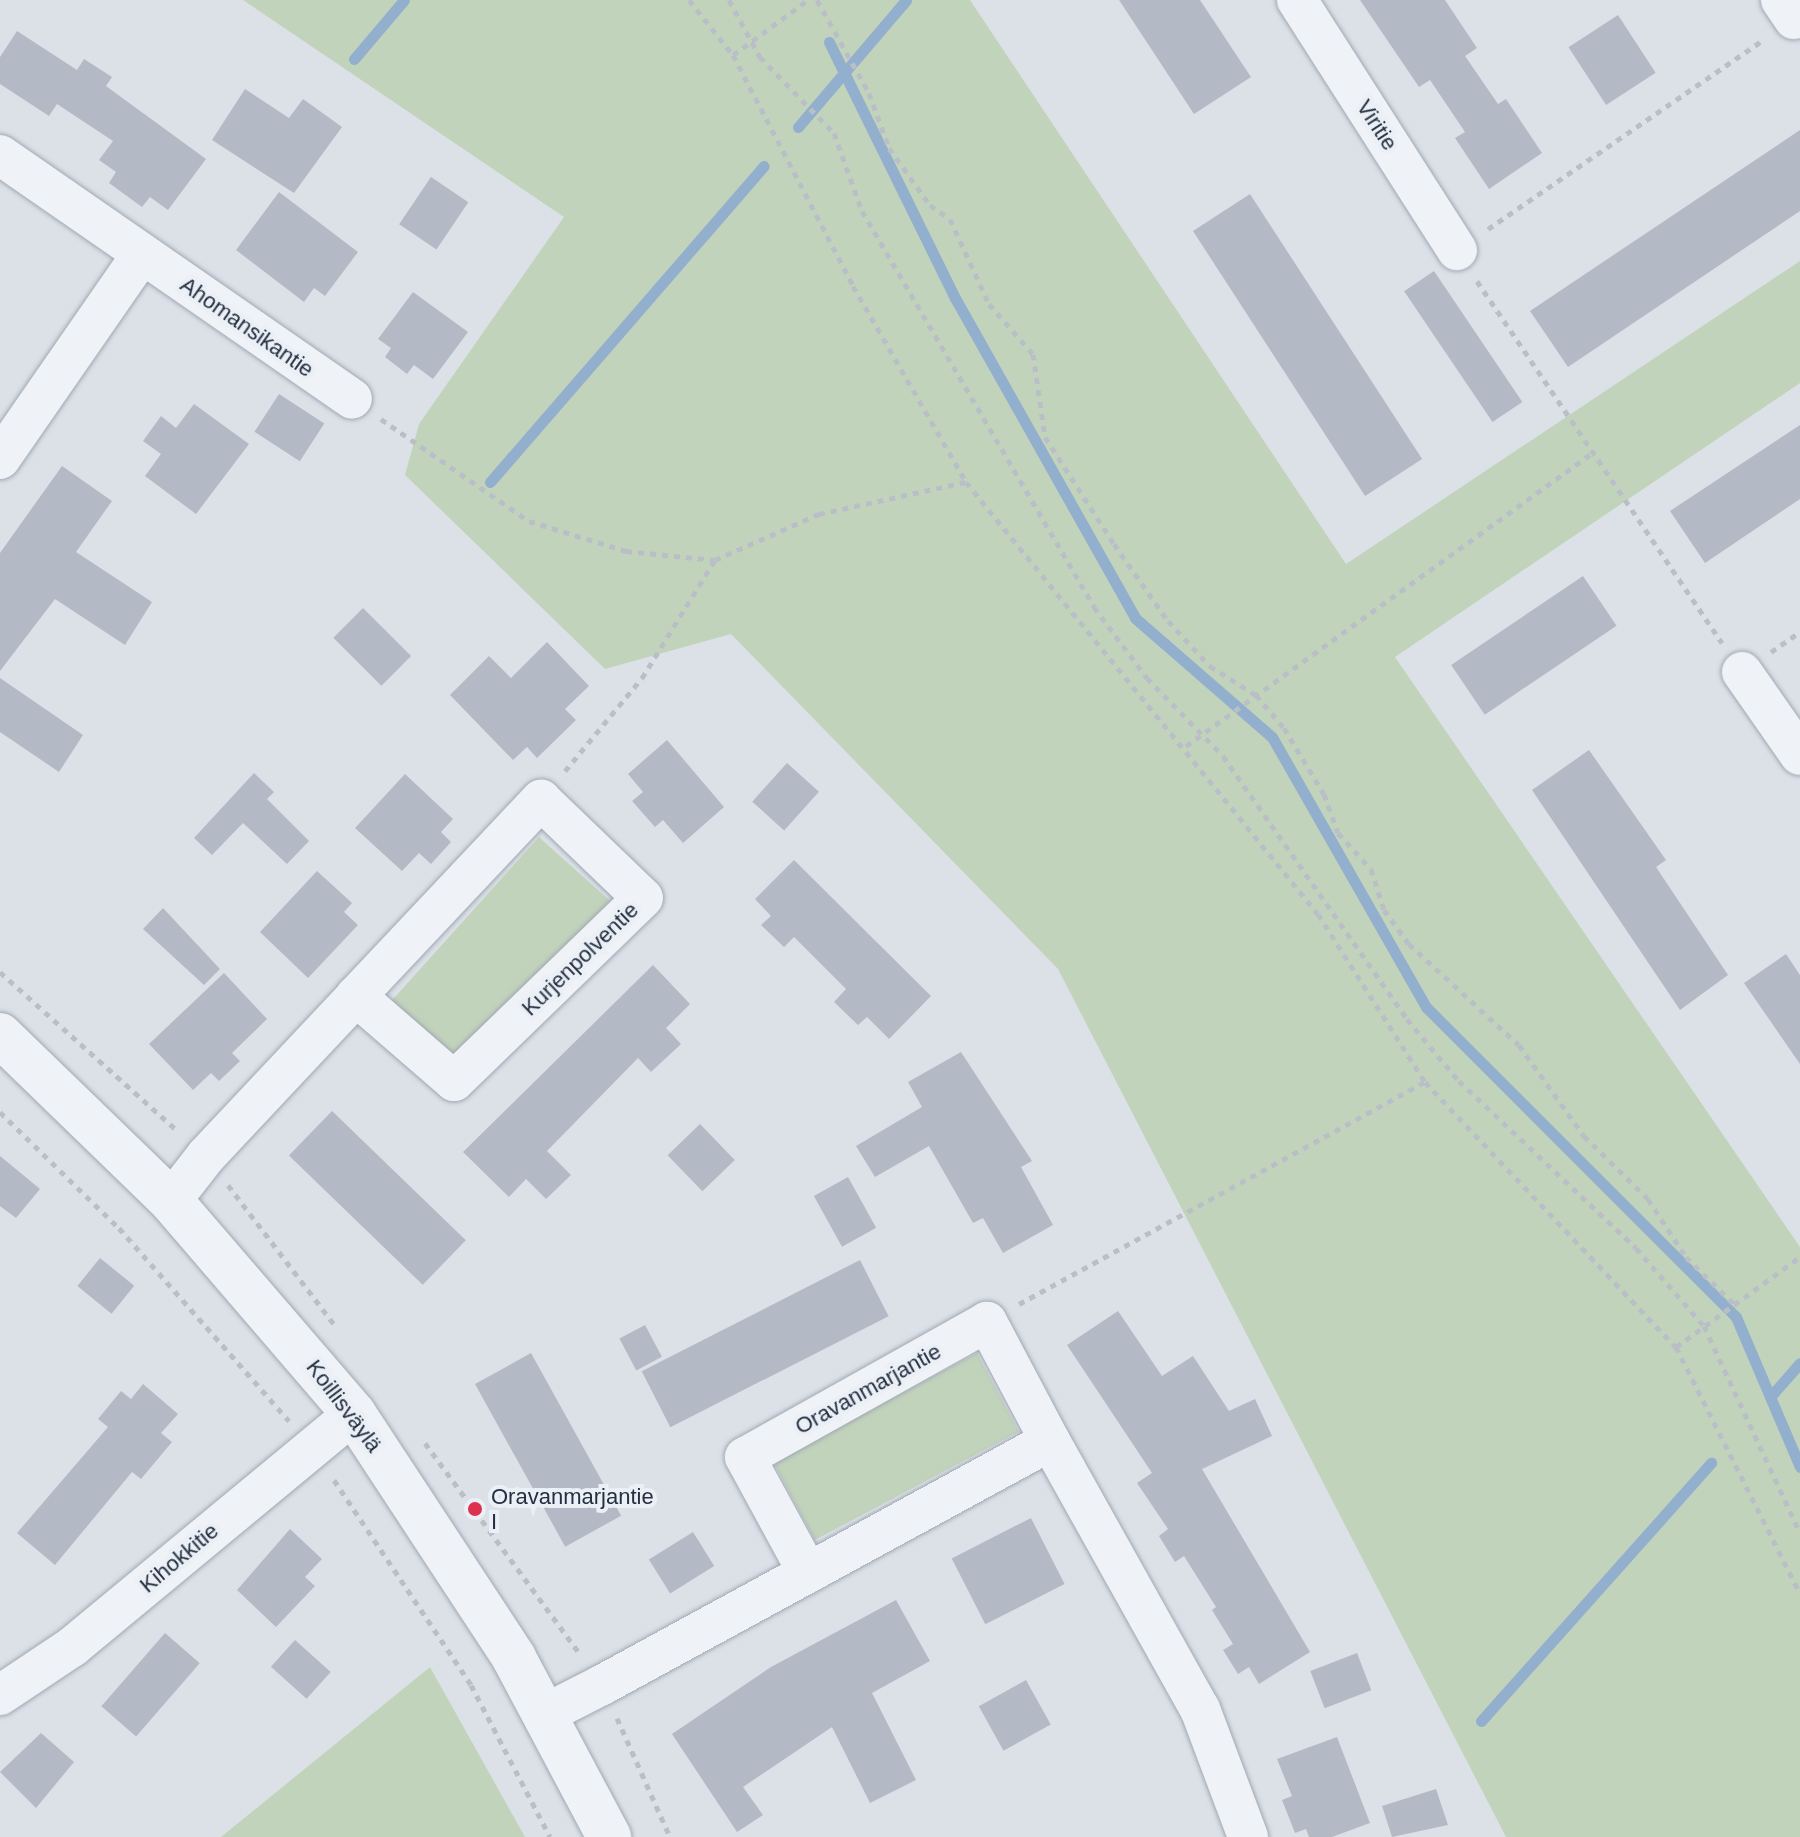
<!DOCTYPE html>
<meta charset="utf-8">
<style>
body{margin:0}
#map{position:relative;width:1800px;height:1837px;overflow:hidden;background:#dce1e8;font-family:Arial,sans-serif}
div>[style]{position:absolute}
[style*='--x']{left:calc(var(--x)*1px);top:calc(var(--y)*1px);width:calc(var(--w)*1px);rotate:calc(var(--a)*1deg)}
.green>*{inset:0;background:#c2d3bc;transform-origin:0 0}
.stream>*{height:11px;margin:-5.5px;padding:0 5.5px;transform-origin:5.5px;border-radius:5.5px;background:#92afcd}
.building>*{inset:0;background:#b3bac5;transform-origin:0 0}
.path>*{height:5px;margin-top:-2.5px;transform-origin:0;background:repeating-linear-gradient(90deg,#babfc7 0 6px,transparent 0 12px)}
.roads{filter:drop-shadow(0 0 2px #a1a8b2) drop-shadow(0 0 2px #a1a8b2)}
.minor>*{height:40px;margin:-20px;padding:0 20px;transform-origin:20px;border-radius:20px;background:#eff2f6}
.tertiary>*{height:44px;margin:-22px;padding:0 22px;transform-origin:22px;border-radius:22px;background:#eff2f6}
.dots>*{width:22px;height:22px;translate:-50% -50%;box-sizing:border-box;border:4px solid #ebf0f6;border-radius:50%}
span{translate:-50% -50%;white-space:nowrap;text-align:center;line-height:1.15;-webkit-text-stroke:8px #ebf0f6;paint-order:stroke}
.street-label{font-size:22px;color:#242f40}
.poi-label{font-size:22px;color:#242f40}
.left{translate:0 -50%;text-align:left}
</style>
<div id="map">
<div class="green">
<i style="clip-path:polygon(243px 0,970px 0,1346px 564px,1800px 261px,1800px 383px,1395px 657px,1800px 1247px,1800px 1837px,1506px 1837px,1058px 969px,731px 634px,605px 669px,405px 475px,419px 424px,564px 217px)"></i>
<i style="left:539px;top:837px;width:96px;height:220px;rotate:42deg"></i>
<i style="left:977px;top:1353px;width:89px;height:231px;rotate:62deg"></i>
<i style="clip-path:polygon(430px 1667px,525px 1837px,221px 1837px)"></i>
</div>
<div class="stream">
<i style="--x:829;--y:42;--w:285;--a:63.8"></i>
<i style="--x:955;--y:298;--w:367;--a:60.6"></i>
<i style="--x:1135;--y:618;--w:181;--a:41"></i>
<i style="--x:1272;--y:737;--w:311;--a:60.3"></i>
<i style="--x:1426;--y:1007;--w:438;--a:45"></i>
<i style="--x:1736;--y:1317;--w:163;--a:66.9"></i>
<i style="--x:354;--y:59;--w:77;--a:-49.7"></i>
<i style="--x:798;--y:127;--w:167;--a:-49.6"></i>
<i style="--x:490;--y:482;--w:418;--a:-49.1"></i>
<i style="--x:1770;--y:1397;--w:45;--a:-48.6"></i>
<i style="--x:1481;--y:1721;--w:346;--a:-48.3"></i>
</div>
<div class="building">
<i style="clip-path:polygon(1119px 0,1200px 0,1251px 77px,1194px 114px)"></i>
<i style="clip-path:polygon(1360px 0,1445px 0,1477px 48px,1465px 56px,1498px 104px,1506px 99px,1542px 153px,1489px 189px,1455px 138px,1465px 132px,1430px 80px,1419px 87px)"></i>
<i style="left:1618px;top:15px;width:69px;height:59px;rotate:57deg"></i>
<i style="clip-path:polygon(17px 31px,77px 70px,84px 59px,112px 77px,106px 86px,206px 159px,168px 210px,150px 197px,142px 207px,109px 183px,116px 172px,99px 160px,113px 141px,57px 104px,49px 116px,0 84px,0 57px)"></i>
<i style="clip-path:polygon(245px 89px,289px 118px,303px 99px,342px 127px,294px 193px,212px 140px)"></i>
<i style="clip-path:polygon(1800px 130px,1800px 211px,1568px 367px,1530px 311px)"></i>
<i style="left:431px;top:177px;width:45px;height:57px;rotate:34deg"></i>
<i style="clip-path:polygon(279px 192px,358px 252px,325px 296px,314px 288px,304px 302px,236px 250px)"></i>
<i style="left:1250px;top:194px;width:316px;height:68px;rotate:57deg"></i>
<i style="left:1434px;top:271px;width:158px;height:36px;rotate:56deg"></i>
<i style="clip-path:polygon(413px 292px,468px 332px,433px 379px,414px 365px,407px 374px,385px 357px,391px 348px,378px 339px)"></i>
<i style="left:279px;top:394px;width:54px;height:45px;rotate:33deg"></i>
<i style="clip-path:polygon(194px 404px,249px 444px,196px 514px,145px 476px,161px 454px,143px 441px,161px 416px,176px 428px)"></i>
<i style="clip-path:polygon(1800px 425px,1800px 499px,1705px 563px,1670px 511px)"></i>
<i style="clip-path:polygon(62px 466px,112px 501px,76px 552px,152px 602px,125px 645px,55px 599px,0 671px,0 553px)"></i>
<i style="left:1583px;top:576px;width:60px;height:159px;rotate:56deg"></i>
<i style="left:363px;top:608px;width:68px;height:42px;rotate:45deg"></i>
<i style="clip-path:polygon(547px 642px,589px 686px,565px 709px,576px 720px,537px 758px,527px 747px,513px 760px,450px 695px,489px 656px,511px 678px)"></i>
<i style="clip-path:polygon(0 678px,83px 735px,59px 772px,0 732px)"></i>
<i style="clip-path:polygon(667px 740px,724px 807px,683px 843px,663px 820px,655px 827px,632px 801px,643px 792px,628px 774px)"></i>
<i style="clip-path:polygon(1589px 750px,1666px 860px,1656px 867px,1728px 975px,1680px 1010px,1532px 790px)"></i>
<i style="left:787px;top:763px;width:43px;height:52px;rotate:42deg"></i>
<i style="clip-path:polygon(254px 773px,274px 792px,267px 799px,309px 841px,287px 864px,243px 823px,212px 855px,194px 838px)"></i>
<i style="clip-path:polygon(405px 774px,453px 819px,441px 832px,451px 842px,431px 864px,419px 853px,402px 871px,355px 828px)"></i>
<i style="clip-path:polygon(794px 860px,931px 996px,889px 1039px,867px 1017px,858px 1025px,834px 1002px,846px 989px,794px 937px,784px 947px,761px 925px,771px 916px,755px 899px)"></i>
<i style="clip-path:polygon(317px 871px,352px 903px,344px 912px,358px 925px,308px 978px,260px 932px)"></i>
<i style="clip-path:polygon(163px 908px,220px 969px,204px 985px,143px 929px)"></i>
<i style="clip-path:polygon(1786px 954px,1800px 975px,1800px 1064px,1744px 983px)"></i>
<i style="clip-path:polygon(653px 965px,690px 1004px,666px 1028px,681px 1044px,651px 1072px,638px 1058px,547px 1151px,571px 1175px,546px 1199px,526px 1179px,509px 1197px,463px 1152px)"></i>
<i style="clip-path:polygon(224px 973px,267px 1019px,232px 1053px,240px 1061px,219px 1081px,211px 1073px,193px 1090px,149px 1044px)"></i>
<i style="clip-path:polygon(961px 1052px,1032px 1161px,1021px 1167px,1053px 1225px,1003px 1253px,983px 1218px,973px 1223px,929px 1146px,875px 1177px,856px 1146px,922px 1107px,908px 1082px)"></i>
<i style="left:332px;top:1111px;width:186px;height:62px;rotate:44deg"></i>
<i style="left:700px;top:1124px;width:50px;height:45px;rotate:46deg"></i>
<i style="clip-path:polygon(0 1156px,40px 1189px,16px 1218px,0 1206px)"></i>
<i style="left:848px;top:1177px;width:58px;height:39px;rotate:61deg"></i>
<i style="left:100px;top:1258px;width:44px;height:36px;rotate:39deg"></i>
<i style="left:860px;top:1260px;width:63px;height:245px;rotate:63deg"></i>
<i style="clip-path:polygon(1118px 1311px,1162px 1376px,1193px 1356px,1229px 1411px,1255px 1399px,1272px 1436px,1202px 1469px,1310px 1652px,1259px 1684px,1249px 1667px,1238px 1674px,1223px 1650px,1233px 1644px,1212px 1610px,1216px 1607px,1184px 1556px,1175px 1562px,1159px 1536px,1168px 1529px,1137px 1483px,1152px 1473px,1067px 1345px)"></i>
<i style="left:645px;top:1325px;width:36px;height:29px;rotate:62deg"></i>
<i style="left:531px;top:1353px;width:186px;height:64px;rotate:61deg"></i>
<i style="clip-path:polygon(143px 1384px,178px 1414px,161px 1433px,172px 1442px,141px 1479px,132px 1472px,55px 1565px,17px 1533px,108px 1427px,98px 1419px,121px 1391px,131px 1399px)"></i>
<i style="left:1031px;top:1518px;width:74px;height:89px;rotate:63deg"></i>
<i style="clip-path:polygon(290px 1529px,322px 1559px,305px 1577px,315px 1586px,276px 1627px,237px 1590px)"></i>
<i style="left:693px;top:1532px;width:40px;height:52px;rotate:58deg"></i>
<i style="clip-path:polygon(896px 1600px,930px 1661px,872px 1693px,916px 1780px,870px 1803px,832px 1727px,743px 1787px,763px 1815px,737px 1832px,672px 1734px,771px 1667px)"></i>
<i style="left:165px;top:1633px;width:46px;height:97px;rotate:41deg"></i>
<i style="left:295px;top:1640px;width:48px;height:36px;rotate:42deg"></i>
<i style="left:1357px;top:1653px;width:40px;height:50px;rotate:69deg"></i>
<i style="left:1026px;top:1680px;width:51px;height:54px;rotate:61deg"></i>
<i style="clip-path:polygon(41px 1733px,74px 1762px,36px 1808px,0 1772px)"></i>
<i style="clip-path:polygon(1337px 1737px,1370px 1823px,1332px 1837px,1309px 1837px,1306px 1829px,1295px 1833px,1282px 1800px,1292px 1796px,1277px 1759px)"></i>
<i style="clip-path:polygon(1436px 1789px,1448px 1825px,1392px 1837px,1382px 1806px)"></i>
</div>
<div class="path">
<i style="--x:689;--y:0;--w:70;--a:51.3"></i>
<i style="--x:733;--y:55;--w:260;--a:62.5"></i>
<i style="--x:853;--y:286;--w:226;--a:60"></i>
<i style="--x:966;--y:482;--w:557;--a:50.83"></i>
<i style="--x:1318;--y:914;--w:199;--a:57.5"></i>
<i style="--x:1425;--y:1082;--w:365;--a:46.6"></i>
<i style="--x:1676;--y:1347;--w:276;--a:63.3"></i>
<i style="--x:729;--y:0;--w:65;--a:61.5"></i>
<i style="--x:760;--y:57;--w:106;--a:45.8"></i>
<i style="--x:834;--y:133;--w:83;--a:70.3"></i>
<i style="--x:862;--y:211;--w:459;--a:59.6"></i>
<i style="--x:1094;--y:607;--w:89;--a:53.3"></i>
<i style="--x:1147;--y:678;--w:109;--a:45.7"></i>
<i style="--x:1223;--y:756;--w:321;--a:55"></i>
<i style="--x:1407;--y:1019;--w:81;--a:50"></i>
<i style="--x:1459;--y:1081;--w:243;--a:43.3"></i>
<i style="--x:1636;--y:1248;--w:103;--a:48.9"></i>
<i style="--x:1704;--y:1326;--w:228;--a:65.1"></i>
<i style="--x:817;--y:0;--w:107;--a:60.8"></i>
<i style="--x:869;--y:93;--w:59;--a:70"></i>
<i style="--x:889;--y:148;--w:70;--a:54.3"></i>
<i style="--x:930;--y:205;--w:24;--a:35"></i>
<i style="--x:950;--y:219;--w:94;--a:65.4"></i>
<i style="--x:989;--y:304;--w:67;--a:48.7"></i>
<i style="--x:1033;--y:354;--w:84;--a:81.8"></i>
<i style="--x:1045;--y:437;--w:127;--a:57.2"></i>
<i style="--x:1114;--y:544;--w:94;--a:55"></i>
<i style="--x:1168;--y:621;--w:62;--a:47"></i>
<i style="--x:1210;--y:666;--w:54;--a:32.2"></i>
<i style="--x:1256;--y:695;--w:43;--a:49.7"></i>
<i style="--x:1284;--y:728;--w:77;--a:58.8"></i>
<i style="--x:1324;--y:794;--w:41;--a:70.3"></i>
<i style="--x:1338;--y:833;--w:49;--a:47.5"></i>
<i style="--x:1371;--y:869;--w:43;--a:72.4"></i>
<i style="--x:1384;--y:910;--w:42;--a:53.7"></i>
<i style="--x:1409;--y:944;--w:149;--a:42.6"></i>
<i style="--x:1519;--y:1045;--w:112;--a:54.5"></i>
<i style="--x:1584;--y:1136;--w:90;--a:44.5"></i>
<i style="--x:1648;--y:1199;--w:69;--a:56.8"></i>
<i style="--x:1686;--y:1257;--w:67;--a:44.4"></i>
<i style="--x:733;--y:55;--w:93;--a:-36.3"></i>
<i style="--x:1488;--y:229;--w:334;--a:-34.5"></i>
<i style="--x:1477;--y:281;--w:437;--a:55.9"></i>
<i style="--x:381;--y:419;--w:180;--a:34.6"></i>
<i style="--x:529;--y:521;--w:102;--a:17.2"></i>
<i style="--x:626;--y:551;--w:89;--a:5.8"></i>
<i style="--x:715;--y:560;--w:114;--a:-23.9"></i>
<i style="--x:819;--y:514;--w:150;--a:-12.3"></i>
<i style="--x:1771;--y:652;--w:35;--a:-35"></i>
<i style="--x:1186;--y:746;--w:499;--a:-35.8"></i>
<i style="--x:565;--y:771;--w:121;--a:-50.4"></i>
<i style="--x:642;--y:678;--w:139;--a:-58.3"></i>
<i style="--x:0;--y:972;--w:239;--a:41.8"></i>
<i style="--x:0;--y:1112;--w:166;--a:44.3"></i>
<i style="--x:119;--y:1228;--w:257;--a:48.6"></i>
<i style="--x:228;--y:1185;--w:175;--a:52.7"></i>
<i style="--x:1019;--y:1304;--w:463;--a:-28.7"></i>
<i style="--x:1676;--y:1347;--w:153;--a:-36"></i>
<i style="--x:425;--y:1443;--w:262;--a:53.7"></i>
<i style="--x:334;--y:1480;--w:247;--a:56.2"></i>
<i style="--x:471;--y:1685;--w:171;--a:62.5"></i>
<i style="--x:617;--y:1718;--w:130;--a:66"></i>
</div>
<div class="roads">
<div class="minor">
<i style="--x:1297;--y:0;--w:297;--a:57.4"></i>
<i style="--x:1781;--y:0;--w:23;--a:56"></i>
<i style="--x:0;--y:155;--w:428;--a:34.7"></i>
<i style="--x:0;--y:459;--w:249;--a:-55.3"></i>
<i style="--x:1742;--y:672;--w:101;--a:55.1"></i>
<i style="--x:171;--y:1201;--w:57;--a:-52.1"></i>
<i style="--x:206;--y:1156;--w:219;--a:-46.8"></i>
<i style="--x:356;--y:996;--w:270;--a:-46.7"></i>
<i style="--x:541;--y:800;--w:141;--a:43.9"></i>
<i style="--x:643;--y:898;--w:263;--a:135.9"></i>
<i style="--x:454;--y:1081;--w:130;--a:-139.1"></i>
<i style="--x:1050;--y:1441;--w:307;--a:60.8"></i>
<i style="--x:1200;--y:1709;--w:137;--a:69.4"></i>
<i style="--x:0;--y:1695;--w:87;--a:-33.7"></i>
<i style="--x:72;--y:1647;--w:366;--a:-39.6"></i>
<i style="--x:547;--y:1713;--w:62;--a:-27"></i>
<i style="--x:602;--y:1685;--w:510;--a:-28.57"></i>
<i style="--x:1050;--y:1441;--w:135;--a:-117.9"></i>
<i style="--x:987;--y:1322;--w:277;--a:150.8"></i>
<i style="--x:745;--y:1457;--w:132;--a:61.5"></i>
</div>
<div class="tertiary">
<i style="--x:0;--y:1035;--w:238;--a:44.1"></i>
<i style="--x:171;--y:1201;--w:281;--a:49.3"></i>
<i style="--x:354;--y:1414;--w:292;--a:56.7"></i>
<i style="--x:514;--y:1658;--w:203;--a:62"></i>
</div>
</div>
<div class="dots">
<i style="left:475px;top:1509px;background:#dd314d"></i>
</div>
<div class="street-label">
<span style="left:1377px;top:125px;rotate:57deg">Viritie</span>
<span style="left:247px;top:327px;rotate:35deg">Ahomansikantie</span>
<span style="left:580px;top:959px;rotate:-44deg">Kurjenpolventie</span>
<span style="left:868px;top:1389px;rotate:-29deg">Oravanmarjantie</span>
<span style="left:344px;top:1406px;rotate:53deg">Koillisväylä</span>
<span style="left:179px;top:1558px;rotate:-40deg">Kihokkitie</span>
</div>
<div class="poi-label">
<span class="left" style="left:491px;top:1509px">Oravanmarjantie<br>I</span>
</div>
</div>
